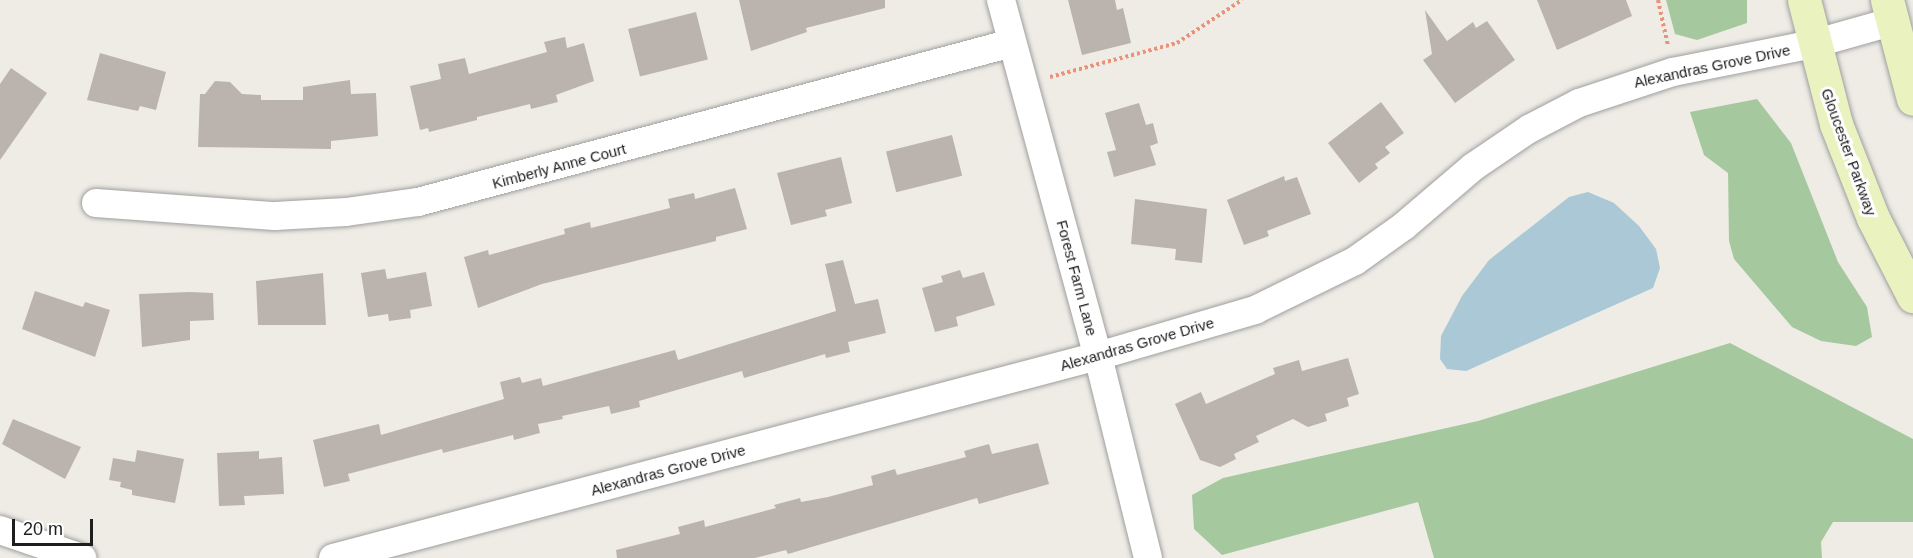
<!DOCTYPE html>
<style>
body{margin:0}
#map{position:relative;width:1913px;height:558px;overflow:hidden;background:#eeece5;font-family:Helvetica,sans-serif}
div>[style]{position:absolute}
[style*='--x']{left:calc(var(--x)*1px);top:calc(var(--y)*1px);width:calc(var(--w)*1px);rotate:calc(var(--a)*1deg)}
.forest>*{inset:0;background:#a6c89e}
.water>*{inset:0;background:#aac8d6}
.building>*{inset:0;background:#bbb4ae;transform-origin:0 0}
.path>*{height:4px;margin-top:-2px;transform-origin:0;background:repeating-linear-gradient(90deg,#ea917a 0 3px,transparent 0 6px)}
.roads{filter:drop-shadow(0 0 2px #9f9f9f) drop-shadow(0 0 2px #9f9f9f)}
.street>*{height:28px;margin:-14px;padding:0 14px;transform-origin:14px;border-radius:14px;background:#fff}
.secondary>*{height:33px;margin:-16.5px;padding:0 16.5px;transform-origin:16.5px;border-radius:16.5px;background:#eaf2bf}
span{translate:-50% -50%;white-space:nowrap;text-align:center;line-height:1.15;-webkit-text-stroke:6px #fff;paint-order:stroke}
.street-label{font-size:15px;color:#1e1e1e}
.scale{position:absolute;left:12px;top:519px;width:81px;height:27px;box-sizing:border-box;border:3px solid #1e1e1e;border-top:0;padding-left:8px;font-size:18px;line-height:21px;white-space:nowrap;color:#1e1e1e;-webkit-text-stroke:4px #fff;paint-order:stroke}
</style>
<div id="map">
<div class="forest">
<i style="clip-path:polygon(1666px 0,1747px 0,1747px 23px,1697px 40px,1675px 34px)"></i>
<i style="clip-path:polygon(1757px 99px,1791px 143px,1838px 262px,1867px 307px,1872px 337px,1856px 346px,1821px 341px,1792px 327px,1734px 259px,1729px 241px,1728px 173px,1704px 155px,1690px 112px)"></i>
<i style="clip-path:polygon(1730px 343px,1913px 439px,1913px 522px,1833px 522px,1821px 542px,1822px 558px,1434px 558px,1418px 502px,1222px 555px,1194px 529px,1192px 495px,1223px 478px,1478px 421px)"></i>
</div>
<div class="water">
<i style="clip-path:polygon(1588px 192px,1614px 203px,1639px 226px,1656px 249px,1660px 268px,1653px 288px,1466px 371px,1447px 369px,1440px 359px,1441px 336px,1462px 296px,1489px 260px,1569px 197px)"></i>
</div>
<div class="building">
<i style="clip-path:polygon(739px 0,885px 0,885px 8px,806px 28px,807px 32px,751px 51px)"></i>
<i style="clip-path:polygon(1068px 0,1115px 0,1117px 10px,1123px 8px,1131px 43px,1082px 55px)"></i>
<i style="clip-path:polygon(1537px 0,1626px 0,1632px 16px,1557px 50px)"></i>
<i style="clip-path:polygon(1425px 10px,1447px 41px,1473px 22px,1476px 28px,1487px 21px,1515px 60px,1455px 103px,1423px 60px,1432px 54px)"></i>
<i style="left:696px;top:12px;width:49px;height:70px;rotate:76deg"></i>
<i style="clip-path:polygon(565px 37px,567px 48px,584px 43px,594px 81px,556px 95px,558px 102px,531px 109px,530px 104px,477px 117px,477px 120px,429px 132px,428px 128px,420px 130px,410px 86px,441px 79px,438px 64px,465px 58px,469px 74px,547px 52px,544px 42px)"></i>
<i style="clip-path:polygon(100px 53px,166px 72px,156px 110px,140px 106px,138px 111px,87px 100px)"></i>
<i style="clip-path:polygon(11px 68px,47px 93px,0 160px,0 84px)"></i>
<i style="clip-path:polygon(350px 80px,351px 94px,376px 93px,378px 136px,331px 141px,331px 149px,198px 147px,200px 94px,205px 94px,215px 81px,230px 82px,242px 94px,261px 95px,261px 100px,303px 100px,303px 87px)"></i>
<i style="clip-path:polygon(1381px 102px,1404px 133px,1385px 147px,1390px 153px,1375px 164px,1378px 168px,1359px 183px,1328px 143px)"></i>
<i style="clip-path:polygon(1139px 103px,1146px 125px,1153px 123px,1158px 143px,1150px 146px,1156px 165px,1114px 177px,1107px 152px,1116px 150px,1105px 113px)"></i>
<i style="left:952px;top:135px;width:42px;height:68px;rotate:76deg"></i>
<i style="clip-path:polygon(841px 157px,852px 203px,825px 210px,827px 216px,791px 225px,777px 173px)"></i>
<i style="clip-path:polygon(1284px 176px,1285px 181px,1297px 177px,1311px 214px,1267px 231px,1269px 236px,1244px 245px,1227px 200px)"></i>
<i style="clip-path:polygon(735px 188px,747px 229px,716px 237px,716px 241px,542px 284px,478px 308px,464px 257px,488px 250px,489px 255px,565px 234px,564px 229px,590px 222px,591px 228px,670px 208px,668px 199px,694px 193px,695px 199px)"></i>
<i style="clip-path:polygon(1135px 199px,1207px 209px,1202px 263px,1175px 260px,1176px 249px,1131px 244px)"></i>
<i style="clip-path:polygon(843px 260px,855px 304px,878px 299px,886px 333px,848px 342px,850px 352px,826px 358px,825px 354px,744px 378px,742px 371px,639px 401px,640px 407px,611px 414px,609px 406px,562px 416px,563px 419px,538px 424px,540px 433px,514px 440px,513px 435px,443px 453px,442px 449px,348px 474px,350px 481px,324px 487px,313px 440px,379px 424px,381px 435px,504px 399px,500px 382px,520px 377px,522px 383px,541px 378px,543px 386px,675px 350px,678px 360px,836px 311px,825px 264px)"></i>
<i style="clip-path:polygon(385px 269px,387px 279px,426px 272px,432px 306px,410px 310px,411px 318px,389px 321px,388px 314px,368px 317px,361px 273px)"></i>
<i style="clip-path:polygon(960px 270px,963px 278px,984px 272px,995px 305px,956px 317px,958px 326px,935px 332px,922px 288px,943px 282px,941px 276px)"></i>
<i style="clip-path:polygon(323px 273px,326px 325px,258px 325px,256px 281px)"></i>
<i style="clip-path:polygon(35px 291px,83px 307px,85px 302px,110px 310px,95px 357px,22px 329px)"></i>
<i style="clip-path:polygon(189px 292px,213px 293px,214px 320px,190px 321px,190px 340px,142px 347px,139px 294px)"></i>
<i style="clip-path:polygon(1348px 358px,1359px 394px,1347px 398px,1349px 406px,1325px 414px,1327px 421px,1308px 427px,1293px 419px,1256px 436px,1259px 442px,1234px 454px,1236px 459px,1220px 467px,1200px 460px,1175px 404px,1201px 392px,1206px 404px,1275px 374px,1273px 368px,1299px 360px,1302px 371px)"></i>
<i style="clip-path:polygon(13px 419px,81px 447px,65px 479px,2px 444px)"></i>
<i style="clip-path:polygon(1038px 443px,1049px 484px,979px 504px,977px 498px,788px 554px,786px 550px,755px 558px,617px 558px,616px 550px,680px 534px,678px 527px,704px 520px,705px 527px,776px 508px,774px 505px,800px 498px,801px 502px,828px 497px,873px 485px,871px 476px,895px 469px,897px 475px,966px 457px,964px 451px,989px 444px,992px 454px)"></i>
<i style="clip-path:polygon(137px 450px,184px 459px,175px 503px,132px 495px,132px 490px,120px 487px,121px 482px,109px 480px,113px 458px,135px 462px)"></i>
<i style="clip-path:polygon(259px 451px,259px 459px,282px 457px,284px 494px,244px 496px,245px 505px,219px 506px,217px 453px)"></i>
</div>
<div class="path">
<i style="--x:1658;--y:0;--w:47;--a:77.7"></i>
<i style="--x:1050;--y:77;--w:131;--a:-15"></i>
<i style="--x:1177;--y:43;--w:78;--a:-33.5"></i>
</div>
<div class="roads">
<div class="street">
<i style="--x:1001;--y:0;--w:369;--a:74.8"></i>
<i style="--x:1098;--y:356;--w:208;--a:76.1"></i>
<i style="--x:96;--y:203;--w:179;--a:4.2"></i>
<i style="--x:275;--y:216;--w:71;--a:-3.2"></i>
<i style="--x:346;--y:212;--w:73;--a:-7.9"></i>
<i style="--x:418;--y:202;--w:615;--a:-14.99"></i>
<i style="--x:0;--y:530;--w:87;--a:18.9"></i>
<i style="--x:333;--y:558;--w:791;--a:-14.79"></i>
<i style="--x:1098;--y:356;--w:164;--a:-16.3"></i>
<i style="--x:1255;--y:310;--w:111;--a:-26.1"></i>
<i style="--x:1355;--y:261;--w:60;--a:-35.5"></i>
<i style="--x:1404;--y:226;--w:91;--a:-40.5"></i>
<i style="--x:1473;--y:167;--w:68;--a:-34.2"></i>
<i style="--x:1529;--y:129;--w:56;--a:-27.5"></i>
<i style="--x:1579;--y:103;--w:99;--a:-18.3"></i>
<i style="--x:1673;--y:72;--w:143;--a:-11.3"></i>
<i style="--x:1813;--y:44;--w:81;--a:-15.8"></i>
</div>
<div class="secondary">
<i style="--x:1804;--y:0;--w:128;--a:75.5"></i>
<i style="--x:1836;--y:124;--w:101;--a:68.5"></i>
<i style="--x:1873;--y:218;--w:88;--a:62.9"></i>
<i style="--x:1887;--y:0;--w:102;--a:75.3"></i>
</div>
</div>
<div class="street-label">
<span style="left:1712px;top:66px;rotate:-12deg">Alexandras Grove Drive</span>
<span style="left:1849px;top:152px;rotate:70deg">Gloucester Parkway</span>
<span style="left:559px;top:166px;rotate:-15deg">Kimberly Anne Court</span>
<span style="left:1077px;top:278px;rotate:75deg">Forest Farm Lane</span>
<span style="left:1137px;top:344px;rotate:-16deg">Alexandras Grove Drive</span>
<span style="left:668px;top:470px;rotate:-15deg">Alexandras Grove Drive</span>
</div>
<div class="scale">20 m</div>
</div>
